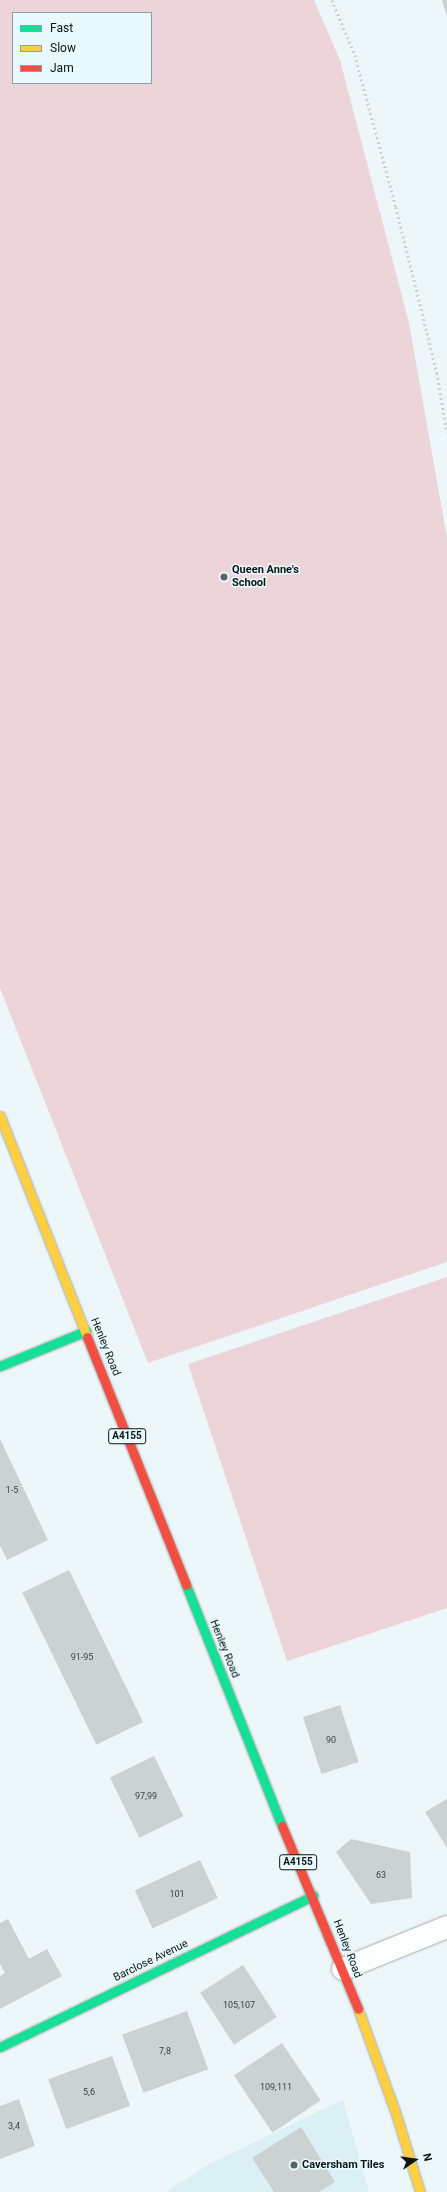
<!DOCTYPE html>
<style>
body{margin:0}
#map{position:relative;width:447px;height:2192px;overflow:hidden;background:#edf6f8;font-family:Roboto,sans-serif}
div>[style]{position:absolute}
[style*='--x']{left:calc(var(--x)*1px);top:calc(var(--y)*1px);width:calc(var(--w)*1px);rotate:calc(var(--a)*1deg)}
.built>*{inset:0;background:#dbf0f4}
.green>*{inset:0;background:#edd4d8}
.building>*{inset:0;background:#cad2d4;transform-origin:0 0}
.path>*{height:2.5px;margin-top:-1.25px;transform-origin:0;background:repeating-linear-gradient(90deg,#cfd2d3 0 2px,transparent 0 5px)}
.roads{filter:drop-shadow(0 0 1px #a4acad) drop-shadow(0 0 1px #a4acad)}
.street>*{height:22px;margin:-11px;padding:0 11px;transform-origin:11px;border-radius:11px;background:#fcfefe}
.fast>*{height:9px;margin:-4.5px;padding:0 4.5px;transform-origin:4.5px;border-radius:4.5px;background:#16e098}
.slow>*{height:9px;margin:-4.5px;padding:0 4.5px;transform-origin:4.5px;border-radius:4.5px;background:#ffcf43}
.jam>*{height:9px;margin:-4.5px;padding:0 4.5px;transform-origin:4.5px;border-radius:4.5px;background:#f24e42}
.dots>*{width:11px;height:11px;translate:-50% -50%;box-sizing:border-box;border:2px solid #e8fafd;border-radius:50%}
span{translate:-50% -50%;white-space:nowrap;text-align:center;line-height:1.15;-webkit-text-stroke:3px #e8fafd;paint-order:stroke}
.number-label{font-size:9px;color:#3c4445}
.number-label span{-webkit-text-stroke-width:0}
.shield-label span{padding:1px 3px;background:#e8fafd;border:1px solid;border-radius:3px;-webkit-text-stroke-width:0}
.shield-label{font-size:10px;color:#0c1415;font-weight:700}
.poi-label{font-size:11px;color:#0c1415;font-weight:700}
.left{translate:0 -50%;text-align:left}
.street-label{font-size:11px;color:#0c1415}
.legend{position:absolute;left:12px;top:12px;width:140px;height:72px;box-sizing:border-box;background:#e8fafd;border:1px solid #909ea0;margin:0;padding:5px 7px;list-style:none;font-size:12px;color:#0c1415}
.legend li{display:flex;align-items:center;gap:8px;height:20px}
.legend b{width:20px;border:1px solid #909ea0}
.north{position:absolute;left:395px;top:2140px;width:40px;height:40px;-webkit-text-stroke:3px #e8fafd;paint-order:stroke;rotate:77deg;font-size:11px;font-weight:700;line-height:16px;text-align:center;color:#0c1415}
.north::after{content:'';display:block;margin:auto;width:14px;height:18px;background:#0c1415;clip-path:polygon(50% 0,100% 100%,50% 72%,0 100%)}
</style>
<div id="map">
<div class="built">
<i style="clip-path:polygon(343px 2100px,369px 2192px,166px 2192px,211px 2163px)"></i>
</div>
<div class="green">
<i style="clip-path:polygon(evenodd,0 0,314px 0,340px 60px,409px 323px,447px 538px,447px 1262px,148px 1363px,0 988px,0 0,13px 13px,151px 13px,151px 83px,13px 83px,13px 13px)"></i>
<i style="clip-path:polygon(447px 1277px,447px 1608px,287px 1661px,188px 1364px)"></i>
</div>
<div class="building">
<i style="clip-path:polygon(442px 0,447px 0,447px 16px)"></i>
<i style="clip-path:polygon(0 1439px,48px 1540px,7px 1560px,0 1545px)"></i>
<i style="left:69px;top:1570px;width:169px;height:52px;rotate:64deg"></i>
<i style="left:340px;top:1705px;width:60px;height:39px;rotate:72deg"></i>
<i style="left:154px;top:1756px;width:67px;height:49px;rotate:64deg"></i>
<i style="clip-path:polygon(447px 1799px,447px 1848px,425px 1812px)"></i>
<i style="clip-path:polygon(351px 1839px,410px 1852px,412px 1898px,371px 1904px,336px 1852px)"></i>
<i style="left:200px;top:1860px;width:42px;height:72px;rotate:65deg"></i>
<i style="clip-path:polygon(8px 1919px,29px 1959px,47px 1949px,62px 1976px,0 2009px,0 1976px,5px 1973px,0 1964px,0 1923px)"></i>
<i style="left:243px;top:1965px;width:62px;height:51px;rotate:57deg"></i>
<i style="left:187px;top:2011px;width:62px;height:69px;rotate:70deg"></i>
<i style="left:282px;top:2043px;width:69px;height:58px;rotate:56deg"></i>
<i style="left:112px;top:2056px;width:53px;height:68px;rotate:70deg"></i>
<i style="clip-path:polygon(19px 2099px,35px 2146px,0 2159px,0 2106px)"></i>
<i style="clip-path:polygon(301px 2127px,335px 2182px,319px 2192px,274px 2192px,252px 2158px)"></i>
</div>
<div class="path">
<i style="--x:332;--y:0;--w:60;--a:67.3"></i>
<i style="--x:355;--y:55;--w:157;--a:74.9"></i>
<i style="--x:396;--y:207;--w:171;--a:76.1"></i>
<i style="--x:437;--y:373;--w:60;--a:80.4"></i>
</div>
<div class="roads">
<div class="street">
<i style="--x:343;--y:1969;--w:112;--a:-22"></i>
</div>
<div class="fast">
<i style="--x:0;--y:1366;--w:93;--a:-22.1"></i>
<i style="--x:186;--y:1585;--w:259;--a:68.3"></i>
<i style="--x:0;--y:2047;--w:348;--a:-25.8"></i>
</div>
<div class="slow">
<i style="--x:0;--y:1116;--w:238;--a:68.5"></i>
<i style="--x:358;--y:2009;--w:109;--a:70.1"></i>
<i style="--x:395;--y:2111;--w:85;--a:72.8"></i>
</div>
<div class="jam">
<i style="--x:87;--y:1337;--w:267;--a:68.2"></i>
<i style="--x:282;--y:1826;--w:198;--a:67.4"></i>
</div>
</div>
<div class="dots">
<i style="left:224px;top:577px;background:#5b6364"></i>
<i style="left:294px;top:2165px;background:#5b6364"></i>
</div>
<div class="number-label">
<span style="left:12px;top:1490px">1-5</span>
<span style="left:82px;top:1657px">91-95</span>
<span style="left:331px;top:1740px">90</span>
<span style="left:146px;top:1796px">97,99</span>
<span style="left:381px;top:1875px">63</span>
<span style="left:177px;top:1894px">101</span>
<span style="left:239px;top:2005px">105,107</span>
<span style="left:165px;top:2051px">7,8</span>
<span style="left:276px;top:2087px">109,111</span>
<span style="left:89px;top:2092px">5,6</span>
<span style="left:14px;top:2126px">3,4</span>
</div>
<div class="shield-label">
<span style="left:127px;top:1436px">A4155</span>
<span style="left:298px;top:1862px">A4155</span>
</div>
<div class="poi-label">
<span class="left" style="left:232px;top:577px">Queen Anne's<br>School</span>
<span class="left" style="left:302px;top:2165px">Caversham Tiles</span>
</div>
<div class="street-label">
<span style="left:105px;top:1347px;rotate:68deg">Henley Road</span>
<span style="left:224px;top:1649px;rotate:68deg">Henley Road</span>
<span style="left:347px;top:1949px;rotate:69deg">Henley Road</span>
<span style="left:151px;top:1961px;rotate:-26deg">Barclose Avenue</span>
</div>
<ul class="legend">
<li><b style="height:5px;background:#16e098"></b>Fast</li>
<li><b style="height:5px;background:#ffcf43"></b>Slow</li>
<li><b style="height:5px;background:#f24e42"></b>Jam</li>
</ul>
<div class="north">N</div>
</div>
